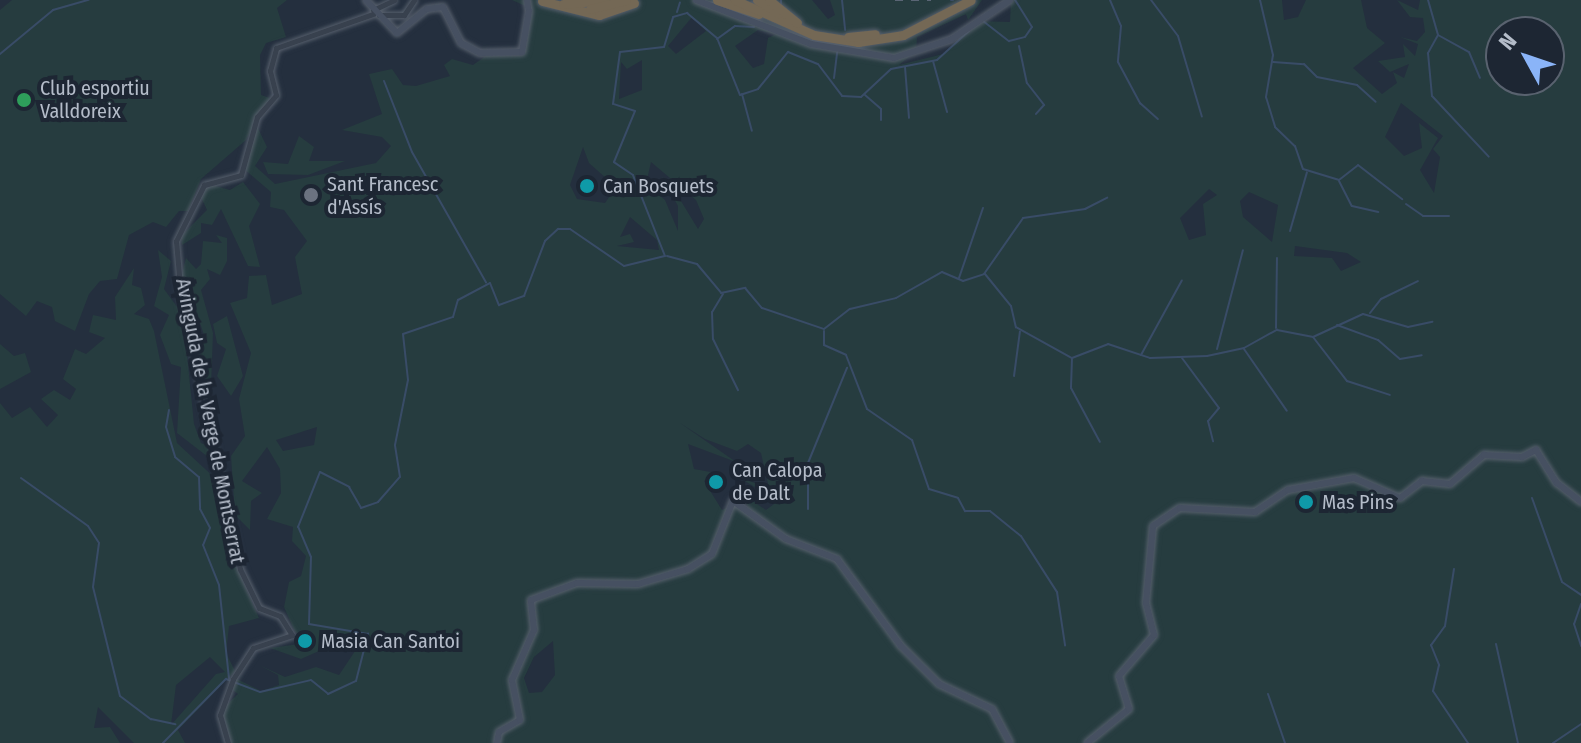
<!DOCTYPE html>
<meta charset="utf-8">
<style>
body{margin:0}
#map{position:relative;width:1581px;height:743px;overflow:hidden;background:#242f3e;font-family:"Fira Sans Condensed",sans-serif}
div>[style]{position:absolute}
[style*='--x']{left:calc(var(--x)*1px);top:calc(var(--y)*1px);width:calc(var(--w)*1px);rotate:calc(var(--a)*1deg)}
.green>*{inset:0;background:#263c3f}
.stream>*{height:2px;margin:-1px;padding:0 1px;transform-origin:1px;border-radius:1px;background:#394c67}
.roads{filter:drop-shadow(0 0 2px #565f6c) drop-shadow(0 0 2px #565f6c)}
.tertiary>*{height:5px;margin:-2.5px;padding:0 2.5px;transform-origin:2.5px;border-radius:2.5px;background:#38414e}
.secondary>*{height:6px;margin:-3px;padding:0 3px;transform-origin:3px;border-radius:3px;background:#465061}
.motorway>*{height:9px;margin:-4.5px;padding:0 4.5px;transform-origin:4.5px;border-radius:4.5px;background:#746855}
.rail>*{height:2px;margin-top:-1px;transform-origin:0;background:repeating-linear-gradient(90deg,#5a6575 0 8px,transparent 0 16px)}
.dots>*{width:22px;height:22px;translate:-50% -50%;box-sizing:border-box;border:4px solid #1d2633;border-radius:50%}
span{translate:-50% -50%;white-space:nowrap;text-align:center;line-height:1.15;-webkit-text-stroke:8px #1d2633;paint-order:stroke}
.poi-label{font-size:20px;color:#b4bcc9}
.left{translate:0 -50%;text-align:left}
.street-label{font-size:20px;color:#b4bcc9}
.north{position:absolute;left:1485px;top:16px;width:80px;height:80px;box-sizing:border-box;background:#1d2633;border:2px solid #59626f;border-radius:50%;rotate:310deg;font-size:22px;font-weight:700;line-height:32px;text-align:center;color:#b4bcc9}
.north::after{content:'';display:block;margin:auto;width:28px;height:36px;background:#8ab4f8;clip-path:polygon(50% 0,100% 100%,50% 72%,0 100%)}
</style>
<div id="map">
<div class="green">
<i style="clip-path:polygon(12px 0,287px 0,277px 8px,286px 37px,266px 43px,260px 55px,261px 95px,270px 98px,246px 140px,201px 179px,188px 211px,179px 211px,166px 227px,153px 222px,129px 235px,117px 279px,100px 281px,89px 294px,75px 331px,55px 321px,52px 307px,37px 301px,26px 316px,0 294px,0 10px)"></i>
<i style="clip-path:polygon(evenodd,512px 0,812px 0,828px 19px,835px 15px,830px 0,982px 0,968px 20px,966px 14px,917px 37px,916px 51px,899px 65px,943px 54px,976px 21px,1010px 22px,1011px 0,1282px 0,1284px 20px,1298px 17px,1306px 0,1361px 0,1367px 28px,1385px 43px,1353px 68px,1382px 94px,1397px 83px,1393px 72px,1404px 78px,1409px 64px,1390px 72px,1378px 61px,1405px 57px,1403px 44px,1415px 56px,1418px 44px,1400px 37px,1417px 41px,1425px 32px,1423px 18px,1410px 17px,1397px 0,1418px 10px,1420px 0,1581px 0,1581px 743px,230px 743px,222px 709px,238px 694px,229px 687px,235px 678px,261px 691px,279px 685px,278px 675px,259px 665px,285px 677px,316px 667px,339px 675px,355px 651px,344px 640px,301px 659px,270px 648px,314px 642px,295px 632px,284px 607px,289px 582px,301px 576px,306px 556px,292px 541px,293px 527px,267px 519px,281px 493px,280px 469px,267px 447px,242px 481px,262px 493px,251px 501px,250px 530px,235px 515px,231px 456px,245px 436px,239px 399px,251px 353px,230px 303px,247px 298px,249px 276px,266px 275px,272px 305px,302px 294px,295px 257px,307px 241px,284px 210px,270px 207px,271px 192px,243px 168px,256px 124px,267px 147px,255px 166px,275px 184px,376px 163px,391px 146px,382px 137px,342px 130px,382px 114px,369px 74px,392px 69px,403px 85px,416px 86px,450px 76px,444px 65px,452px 59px,473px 65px,487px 55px,522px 56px,532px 9px,512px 0,692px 17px,706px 31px,676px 54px,668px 46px,692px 17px,512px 0,758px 30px,776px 34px,768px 38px,764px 64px,753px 68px,735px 46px,758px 30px,512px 0,1501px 32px,1549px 32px,1549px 80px,1501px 80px,1501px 32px,512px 0,642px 60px,642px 90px,619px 99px,621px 62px,627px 69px,642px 60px,512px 0,1401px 103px,1443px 136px,1433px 149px,1440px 157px,1434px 193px,1420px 170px,1438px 138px,1419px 123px,1422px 148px,1404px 156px,1385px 137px,1401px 103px,512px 0,583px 147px,589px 163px,616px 187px,605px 203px,577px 199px,570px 185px,583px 147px,512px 0,651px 162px,696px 200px,704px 219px,698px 229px,670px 183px,662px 177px,678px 206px,678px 231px,665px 200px,646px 184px,651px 162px,512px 0,1209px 189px,1217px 195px,1203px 204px,1206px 235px,1189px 240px,1180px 218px,1209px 189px,512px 0,1249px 192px,1278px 205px,1272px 242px,1243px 217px,1240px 201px,1249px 192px,512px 0,630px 217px,657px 240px,659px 250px,617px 246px,634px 242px,630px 234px,620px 237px,630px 217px,512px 0,1295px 246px,1347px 253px,1361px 262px,1341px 271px,1332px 258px,1294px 256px,1295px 246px,512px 0,680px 423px,705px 439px,737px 451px,748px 444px,761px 453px,769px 488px,738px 477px,778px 501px,766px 510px,741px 493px,749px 509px,735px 504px,722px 510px,704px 481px,716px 473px,694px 469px,688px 444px,736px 462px,680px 423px,512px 0,317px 427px,314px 445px,283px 451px,276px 440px,317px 427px,512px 0,553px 641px,555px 675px,542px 692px,529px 693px,524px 678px,534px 657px,553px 641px)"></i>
<i style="clip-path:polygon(299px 136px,314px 147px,309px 161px,345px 161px,308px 175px,268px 174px,263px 162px,288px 164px)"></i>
<i style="clip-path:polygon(243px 182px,260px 204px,249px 226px,260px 267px,248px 266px,221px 209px,212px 225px,201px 223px,201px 233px,182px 245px,181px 236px,207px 210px,200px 195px,208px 184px,230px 190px)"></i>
<i style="clip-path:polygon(216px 235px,227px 238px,227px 261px,220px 275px,207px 269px,210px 279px,201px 290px,213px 333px,210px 413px,198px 356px,205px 338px,195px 308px,184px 302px,182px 274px,186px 258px,196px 269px,201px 264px,203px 241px,222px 243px)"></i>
<i style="clip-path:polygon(158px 250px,171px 261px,164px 289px,183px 315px,194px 424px,201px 443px,213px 448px,212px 460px,177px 433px,181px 367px,171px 364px,160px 335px,169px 315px,154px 306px,162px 277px)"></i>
<i style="clip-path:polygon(evenodd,134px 268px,132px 285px,141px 288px,145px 305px,134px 314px,149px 319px,154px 331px,177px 443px,217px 480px,236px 566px,259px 618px,229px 626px,226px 653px,235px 671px,178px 730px,185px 743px,134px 743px,98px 707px,94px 728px,110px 727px,120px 743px,0 743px,0 403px,12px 418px,30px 407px,47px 427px,58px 415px,41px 399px,54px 390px,70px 400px,76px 389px,63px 379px,75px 349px,86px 354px,105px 338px,89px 332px,93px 315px,116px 320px,115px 297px,134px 268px,210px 657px,225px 672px,216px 674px,171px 725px,176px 685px,210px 657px)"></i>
<i style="clip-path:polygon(227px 316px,243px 376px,231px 396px,217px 376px,226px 349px,217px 343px,213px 324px)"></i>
<i style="clip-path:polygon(0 344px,14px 356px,25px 353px,31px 372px,0 389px)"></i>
</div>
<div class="stream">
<i style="--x:781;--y:0;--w:4;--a:90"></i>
<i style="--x:842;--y:0;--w:30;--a:84"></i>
<i style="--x:951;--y:0;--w:2;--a:0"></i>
<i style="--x:1110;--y:0;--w:28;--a:67"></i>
<i style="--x:1121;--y:26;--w:36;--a:95"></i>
<i style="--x:1118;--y:62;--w:47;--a:61.8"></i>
<i style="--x:1140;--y:103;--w:24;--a:42"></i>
<i style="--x:1151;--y:0;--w:45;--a:53.1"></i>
<i style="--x:1178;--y:36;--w:84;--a:73.5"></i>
<i style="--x:1260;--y:0;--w:57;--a:76.7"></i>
<i style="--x:1273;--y:55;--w:43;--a:99.5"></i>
<i style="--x:1266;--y:97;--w:31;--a:73"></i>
<i style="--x:1275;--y:127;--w:28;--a:44"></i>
<i style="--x:1295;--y:146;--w:24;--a:71"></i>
<i style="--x:1303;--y:169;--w:37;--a:17"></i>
<i style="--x:1428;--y:0;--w:36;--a:74"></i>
<i style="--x:1438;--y:35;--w:35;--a:29"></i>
<i style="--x:1469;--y:52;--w:28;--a:67"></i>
<i style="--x:677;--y:12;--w:10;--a:-73"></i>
<i style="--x:983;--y:21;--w:33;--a:38"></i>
<i style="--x:1009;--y:41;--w:16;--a:-14"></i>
<i style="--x:1025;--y:37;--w:12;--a:-55"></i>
<i style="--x:1032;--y:27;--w:32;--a:-122"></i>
<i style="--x:1438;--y:35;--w:21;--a:119"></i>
<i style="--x:1428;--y:53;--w:43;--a:84.7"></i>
<i style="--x:1432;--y:96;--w:83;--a:46.9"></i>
<i style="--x:717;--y:39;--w:22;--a:-36"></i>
<i style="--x:735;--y:26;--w:19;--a:3"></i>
<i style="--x:1019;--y:46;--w:38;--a:78"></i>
<i style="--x:1027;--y:83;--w:28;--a:52"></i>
<i style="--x:1044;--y:105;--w:12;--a:132"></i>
<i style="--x:0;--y:54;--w:69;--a:-39.7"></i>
<i style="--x:53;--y:10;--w:37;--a:-16"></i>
<i style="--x:933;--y:61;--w:53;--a:74.6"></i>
<i style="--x:1273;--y:62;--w:31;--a:4"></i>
<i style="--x:1304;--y:64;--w:18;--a:45"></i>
<i style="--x:1317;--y:77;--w:41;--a:11.3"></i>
<i style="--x:1357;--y:85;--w:25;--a:42"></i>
<i style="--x:905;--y:67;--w:51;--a:85.5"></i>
<i style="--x:834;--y:78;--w:26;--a:-83"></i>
<i style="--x:384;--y:81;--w:76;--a:68.5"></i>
<i style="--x:412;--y:152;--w:150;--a:60.4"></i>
<i style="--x:742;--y:94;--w:38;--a:75"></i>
<i style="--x:865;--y:95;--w:21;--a:41"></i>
<i style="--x:881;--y:109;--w:11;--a:90"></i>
<i style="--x:1339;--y:180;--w:24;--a:-38"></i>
<i style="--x:1358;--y:165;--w:56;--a:37.7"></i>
<i style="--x:1339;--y:181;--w:28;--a:63"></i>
<i style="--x:1352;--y:206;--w:27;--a:13"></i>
<i style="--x:1406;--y:204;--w:21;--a:35"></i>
<i style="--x:1423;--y:216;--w:26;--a:0"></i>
<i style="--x:1290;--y:231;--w:61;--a:-73.9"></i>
<i style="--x:667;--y:256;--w:31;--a:15"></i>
<i style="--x:697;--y:264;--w:38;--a:50"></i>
<i style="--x:721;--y:293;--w:25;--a:-12"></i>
<i style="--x:745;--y:288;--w:26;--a:50"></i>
<i style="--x:762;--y:308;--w:65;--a:18.7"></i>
<i style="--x:824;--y:329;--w:33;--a:-38"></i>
<i style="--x:850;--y:309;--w:47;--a:-13.4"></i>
<i style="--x:896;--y:298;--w:53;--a:-29.5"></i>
<i style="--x:942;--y:272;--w:23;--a:23"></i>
<i style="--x:963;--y:281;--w:23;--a:-18"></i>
<i style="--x:985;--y:274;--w:41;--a:50.9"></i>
<i style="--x:1011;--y:306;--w:22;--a:77"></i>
<i style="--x:1016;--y:327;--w:64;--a:29"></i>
<i style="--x:1072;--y:358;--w:39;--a:-21"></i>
<i style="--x:1108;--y:344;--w:44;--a:18.4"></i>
<i style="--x:1150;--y:358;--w:57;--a:-2"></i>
<i style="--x:1207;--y:356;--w:38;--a:-12"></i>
<i style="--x:1244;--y:348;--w:38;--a:-29"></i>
<i style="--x:1277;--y:330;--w:37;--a:11"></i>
<i style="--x:1313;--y:337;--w:55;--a:-24.7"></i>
<i style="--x:1363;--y:314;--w:47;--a:16.1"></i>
<i style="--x:1408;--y:327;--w:25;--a:-12"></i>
<i style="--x:984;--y:274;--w:68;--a:-55.1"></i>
<i style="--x:1023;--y:218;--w:63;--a:-8.3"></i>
<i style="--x:1085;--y:209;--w:25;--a:-27"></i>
<i style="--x:959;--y:278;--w:74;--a:-71.1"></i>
<i style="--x:723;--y:294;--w:21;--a:121"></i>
<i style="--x:712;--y:312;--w:27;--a:88"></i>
<i style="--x:713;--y:339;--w:57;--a:63.9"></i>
<i style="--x:1370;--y:313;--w:18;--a:-52"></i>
<i style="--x:1381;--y:299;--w:41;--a:-25.9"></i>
<i style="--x:1337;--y:325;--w:44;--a:20.1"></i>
<i style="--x:1378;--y:340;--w:29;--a:41"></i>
<i style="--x:1400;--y:359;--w:22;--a:-10"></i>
<i style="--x:1276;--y:328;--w:70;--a:-89.2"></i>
<i style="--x:824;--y:331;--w:14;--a:90"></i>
<i style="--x:824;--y:345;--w:24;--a:24"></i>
<i style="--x:846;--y:355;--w:58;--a:68.7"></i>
<i style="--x:867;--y:409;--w:55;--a:34.6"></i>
<i style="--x:912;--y:440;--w:52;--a:70.9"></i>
<i style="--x:929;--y:489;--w:30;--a:17"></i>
<i style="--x:958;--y:498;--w:15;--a:62"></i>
<i style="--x:965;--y:511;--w:25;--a:0"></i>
<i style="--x:990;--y:511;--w:40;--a:39"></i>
<i style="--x:1021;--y:536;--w:67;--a:57.3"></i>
<i style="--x:1057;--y:592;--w:54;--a:81.4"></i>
<i style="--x:1313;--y:337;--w:56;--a:52.3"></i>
<i style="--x:1347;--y:381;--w:45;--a:18"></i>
<i style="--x:1217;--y:349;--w:102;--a:-75.3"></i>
<i style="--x:1244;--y:349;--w:75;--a:55.3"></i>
<i style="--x:1141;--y:355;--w:85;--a:-61.3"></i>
<i style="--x:1072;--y:358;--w:30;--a:92"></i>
<i style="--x:1071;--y:388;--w:61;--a:61.8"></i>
<i style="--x:1182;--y:358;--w:62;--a:53.5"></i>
<i style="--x:1219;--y:408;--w:17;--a:130"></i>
<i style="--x:1208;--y:421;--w:21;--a:76"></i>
<i style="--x:1014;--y:376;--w:45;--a:-82.4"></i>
<i style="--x:169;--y:410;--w:17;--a:100"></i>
<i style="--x:166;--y:427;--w:31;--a:73"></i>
<i style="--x:175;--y:457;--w:31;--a:40"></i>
<i style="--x:199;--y:477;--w:32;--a:88"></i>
<i style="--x:200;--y:509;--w:21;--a:62"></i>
<i style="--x:210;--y:528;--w:18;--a:112"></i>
<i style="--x:203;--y:545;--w:43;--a:68.2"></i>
<i style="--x:219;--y:585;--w:94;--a:83.9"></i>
<i style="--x:21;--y:478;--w:82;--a:35.6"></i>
<i style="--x:88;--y:526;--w:20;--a:57"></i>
<i style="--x:99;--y:543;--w:44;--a:97.8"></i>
<i style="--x:93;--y:587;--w:112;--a:76.1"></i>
<i style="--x:120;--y:696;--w:39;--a:37"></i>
<i style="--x:151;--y:719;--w:25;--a:12"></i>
<i style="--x:1532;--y:498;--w:89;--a:70.3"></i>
<i style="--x:1562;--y:582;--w:23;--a:34"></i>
<i style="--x:808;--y:509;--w:46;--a:-90"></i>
<i style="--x:808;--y:463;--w:103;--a:-67.7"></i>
<i style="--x:1454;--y:569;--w:58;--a:99"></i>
<i style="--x:1445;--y:626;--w:24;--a:126"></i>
<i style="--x:1431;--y:645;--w:22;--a:68"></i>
<i style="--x:1439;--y:665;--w:27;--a:103"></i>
<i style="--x:1433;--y:691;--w:63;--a:56.1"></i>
<i style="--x:1581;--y:604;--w:21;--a:109"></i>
<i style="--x:1574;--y:624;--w:23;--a:72"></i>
<i style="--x:1496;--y:644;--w:101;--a:77.5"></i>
<i style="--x:1268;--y:694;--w:52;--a:70.9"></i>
<i style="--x:163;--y:743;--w:90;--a:-45.5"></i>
<i style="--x:226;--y:679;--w:36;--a:21"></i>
<i style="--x:260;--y:692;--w:52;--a:-13.2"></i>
<i style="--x:311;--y:680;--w:22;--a:39"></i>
<i style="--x:328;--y:694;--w:31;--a:-25"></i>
<i style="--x:356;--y:681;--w:49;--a:-75.7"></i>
<i style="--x:368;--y:634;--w:60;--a:-170.4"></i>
<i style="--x:309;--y:624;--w:67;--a:-88.3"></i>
<i style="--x:311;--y:557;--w:33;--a:-113"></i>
<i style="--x:298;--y:527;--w:59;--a:-68.2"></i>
<i style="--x:320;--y:472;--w:33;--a:27"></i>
<i style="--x:349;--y:487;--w:24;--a:60"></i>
<i style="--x:361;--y:508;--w:18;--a:-19"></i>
<i style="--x:378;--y:502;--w:33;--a:-49"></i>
<i style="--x:400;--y:477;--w:32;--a:-99"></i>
<i style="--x:395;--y:445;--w:66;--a:-78.7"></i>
<i style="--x:408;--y:380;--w:46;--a:-96.2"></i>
<i style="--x:403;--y:334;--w:53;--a:-18.8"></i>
<i style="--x:453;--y:317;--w:18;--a:-74"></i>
<i style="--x:458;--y:300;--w:36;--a:-28"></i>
<i style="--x:490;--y:283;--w:24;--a:68"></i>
<i style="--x:499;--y:305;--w:27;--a:-20"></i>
<i style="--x:524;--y:296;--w:59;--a:-69.1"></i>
<i style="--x:545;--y:241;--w:18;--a:-43"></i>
<i style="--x:558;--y:229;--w:12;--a:0"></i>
<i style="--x:570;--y:229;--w:65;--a:34.4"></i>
<i style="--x:624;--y:266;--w:42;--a:-13.7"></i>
<i style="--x:665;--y:256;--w:87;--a:-111.6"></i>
<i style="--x:633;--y:175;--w:23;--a:-146"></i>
<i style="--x:614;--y:162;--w:55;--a:-67.6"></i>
<i style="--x:635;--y:111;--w:23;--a:-162"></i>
<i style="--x:613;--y:104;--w:52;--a:-82.3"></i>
<i style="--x:620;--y:52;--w:44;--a:-6.5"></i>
<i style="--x:664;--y:47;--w:31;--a:-73"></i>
<i style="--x:673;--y:17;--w:15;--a:-16"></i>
<i style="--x:687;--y:13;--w:39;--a:40"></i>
<i style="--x:717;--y:38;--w:61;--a:68"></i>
<i style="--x:740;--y:95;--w:19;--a:-18"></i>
<i style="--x:758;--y:89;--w:48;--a:-51"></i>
<i style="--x:788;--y:52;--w:32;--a:22"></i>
<i style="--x:818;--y:64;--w:40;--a:53"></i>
<i style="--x:842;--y:96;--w:19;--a:3"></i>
<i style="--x:861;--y:97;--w:41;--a:-43"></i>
<i style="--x:891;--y:69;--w:47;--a:-11.1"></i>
<i style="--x:937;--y:60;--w:43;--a:-42.2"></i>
<i style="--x:1553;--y:743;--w:34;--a:-34"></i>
</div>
<div class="roads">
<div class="tertiary">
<i style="--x:373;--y:10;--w:23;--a:-25"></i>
<i style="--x:379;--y:15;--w:25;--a:0"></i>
<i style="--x:404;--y:15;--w:18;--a:-56"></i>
<i style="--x:228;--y:743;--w:29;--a:-106"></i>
<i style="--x:220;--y:715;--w:38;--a:-70"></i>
<i style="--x:233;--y:679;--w:37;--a:-57"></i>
<i style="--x:253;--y:648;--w:41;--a:-18.4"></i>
<i style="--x:292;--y:635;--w:22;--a:-122"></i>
<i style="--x:280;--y:616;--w:22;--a:-159"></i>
<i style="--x:259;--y:608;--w:43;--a:-116"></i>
<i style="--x:240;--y:569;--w:278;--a:-102.2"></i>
<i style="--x:181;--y:297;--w:56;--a:-95.1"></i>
<i style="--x:176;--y:241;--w:63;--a:-63.4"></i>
<i style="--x:204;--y:185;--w:38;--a:-15"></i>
<i style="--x:241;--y:175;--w:60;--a:-74.6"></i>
<i style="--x:257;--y:117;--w:29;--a:-49"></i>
<i style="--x:276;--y:95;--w:25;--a:-104"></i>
<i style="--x:270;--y:71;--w:24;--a:-75"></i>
<i style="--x:276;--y:48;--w:103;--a:-19.3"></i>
</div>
<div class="secondary">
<i style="--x:366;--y:0;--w:45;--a:46.8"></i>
<i style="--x:397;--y:33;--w:38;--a:-39"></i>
<i style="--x:427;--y:9;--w:16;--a:-7"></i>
<i style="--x:443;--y:7;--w:40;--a:63.4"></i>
<i style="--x:461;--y:43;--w:21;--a:28"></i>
<i style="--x:480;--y:53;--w:42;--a:-1.4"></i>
<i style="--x:522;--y:52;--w:42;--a:-80.3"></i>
<i style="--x:527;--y:0;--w:7;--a:82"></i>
<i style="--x:696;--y:0;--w:123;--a:20.9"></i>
<i style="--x:811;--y:44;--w:84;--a:9.6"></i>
<i style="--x:894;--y:58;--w:61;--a:-18.1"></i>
<i style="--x:952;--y:39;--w:70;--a:-33.9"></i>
<i style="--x:497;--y:743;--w:11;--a:-80"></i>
<i style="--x:499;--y:732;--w:24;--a:-30"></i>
<i style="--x:520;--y:720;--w:41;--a:-101.3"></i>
<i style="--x:512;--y:680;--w:55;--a:-66.3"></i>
<i style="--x:534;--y:630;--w:30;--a:-96"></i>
<i style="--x:531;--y:600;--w:49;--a:-20.3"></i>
<i style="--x:577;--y:583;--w:61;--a:0.9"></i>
<i style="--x:638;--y:584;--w:52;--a:-16.7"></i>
<i style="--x:688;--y:569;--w:28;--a:-32"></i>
<i style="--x:712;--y:554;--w:57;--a:-68.4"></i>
<i style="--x:733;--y:501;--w:65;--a:35.6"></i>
<i style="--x:786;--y:539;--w:55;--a:21.4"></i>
<i style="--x:837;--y:559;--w:108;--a:53.7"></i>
<i style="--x:901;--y:646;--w:54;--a:45"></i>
<i style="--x:939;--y:684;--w:59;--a:25.3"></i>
<i style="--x:992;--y:709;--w:38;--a:62"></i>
<i style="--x:1087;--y:743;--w:54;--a:-39"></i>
<i style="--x:1129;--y:709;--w:34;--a:-107"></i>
<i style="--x:1119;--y:676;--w:54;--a:-49.5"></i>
<i style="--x:1154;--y:635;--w:33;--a:-104"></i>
<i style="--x:1146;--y:603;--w:77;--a:-84.8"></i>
<i style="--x:1153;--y:526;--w:32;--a:-34"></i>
<i style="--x:1180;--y:508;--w:75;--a:3.1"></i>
<i style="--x:1255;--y:512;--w:40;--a:-34"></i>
<i style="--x:1288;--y:490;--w:67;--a:-10.3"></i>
<i style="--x:1354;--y:478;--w:50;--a:23.5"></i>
<i style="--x:1400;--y:498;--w:28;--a:-38"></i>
<i style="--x:1422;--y:481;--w:28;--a:6"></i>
<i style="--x:1450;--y:484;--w:45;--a:-40.5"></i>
<i style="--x:1484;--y:455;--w:38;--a:3"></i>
<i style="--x:1522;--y:457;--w:16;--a:-27"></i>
<i style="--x:1536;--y:450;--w:39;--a:58"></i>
<i style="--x:1557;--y:483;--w:31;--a:38"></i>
</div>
<div class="motorway">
<i style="--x:717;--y:0;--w:44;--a:18.4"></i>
<i style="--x:735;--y:0;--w:86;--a:23.9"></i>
<i style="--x:814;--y:35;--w:45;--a:9"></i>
<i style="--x:858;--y:42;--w:46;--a:-8.8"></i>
<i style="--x:903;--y:35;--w:76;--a:-27.2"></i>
<i style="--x:757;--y:0;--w:25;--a:32"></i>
<i style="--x:769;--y:0;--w:36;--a:39"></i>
<i style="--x:542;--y:1;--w:59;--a:13.8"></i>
<i style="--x:599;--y:15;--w:37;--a:-19"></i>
<i style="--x:563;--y:4;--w:42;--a:-5.4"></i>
<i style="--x:590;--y:9;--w:37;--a:-14"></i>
<i style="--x:848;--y:37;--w:27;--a:-6"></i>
</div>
</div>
<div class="rail">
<i style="--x:895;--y:0;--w:36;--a:0"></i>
</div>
<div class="dots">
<i style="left:24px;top:100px;background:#2e9e5b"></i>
<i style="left:587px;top:186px;background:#0f9aa8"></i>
<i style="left:311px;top:195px;background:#6b7280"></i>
<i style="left:716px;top:482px;background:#0f9aa8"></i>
<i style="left:1306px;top:502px;background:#0f9aa8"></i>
<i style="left:305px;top:641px;background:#0f9aa8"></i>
</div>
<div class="poi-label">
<span class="left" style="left:40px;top:100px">Club esportiu<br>Valldoreix</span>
<span class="left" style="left:327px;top:196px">Sant Francesc<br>d'Assís</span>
<span class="left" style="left:603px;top:186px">Can Bosquets</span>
<span class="left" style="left:732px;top:482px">Can Calopa<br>de Dalt</span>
<span class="left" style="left:1322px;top:502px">Mas Pins</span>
<span class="left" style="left:321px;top:641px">Masia Can Santoi</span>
</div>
<div class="street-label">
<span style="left:210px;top:421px;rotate:79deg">Avinguda de la Verge de Montserrat</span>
</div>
<div class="north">N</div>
</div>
